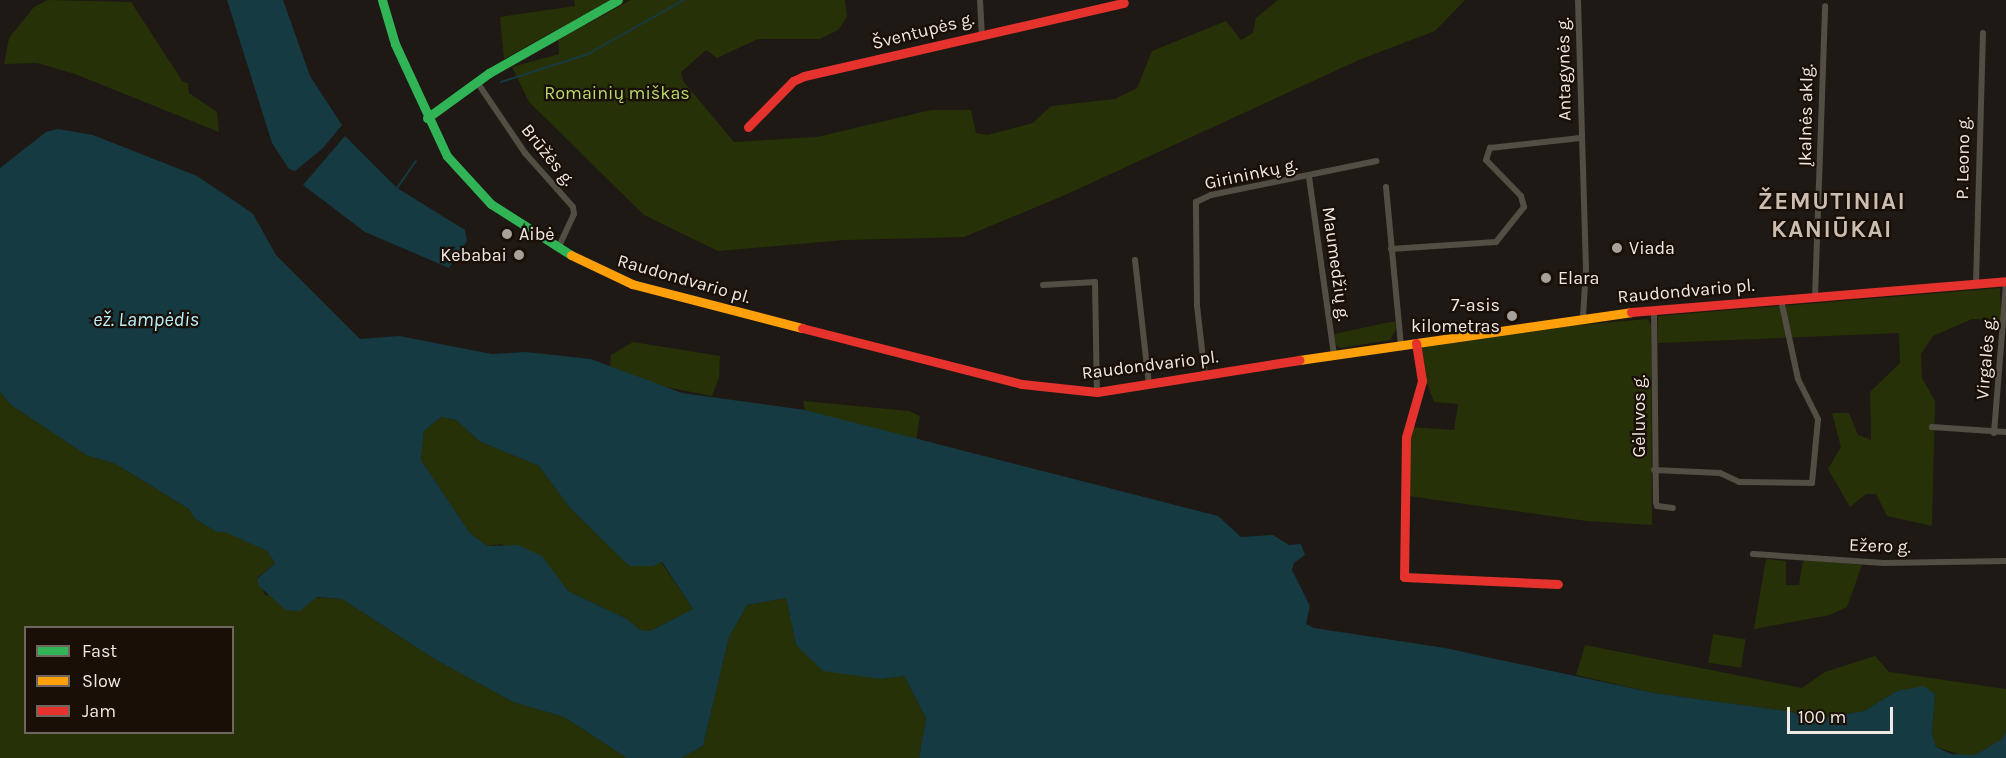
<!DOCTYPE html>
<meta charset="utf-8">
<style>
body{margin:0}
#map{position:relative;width:2006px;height:758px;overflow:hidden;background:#1e1914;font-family:Karla,sans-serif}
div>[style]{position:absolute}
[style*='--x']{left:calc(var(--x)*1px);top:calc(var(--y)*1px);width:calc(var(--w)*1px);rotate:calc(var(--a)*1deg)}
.green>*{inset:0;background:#273107;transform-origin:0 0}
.water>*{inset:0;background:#153a41}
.stream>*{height:2px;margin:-1px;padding:0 1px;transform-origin:1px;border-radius:1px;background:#153a41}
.street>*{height:6px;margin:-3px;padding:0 3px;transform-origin:3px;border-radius:3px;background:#524e43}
.fast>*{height:9px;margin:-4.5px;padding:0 4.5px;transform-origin:4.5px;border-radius:4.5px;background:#30b455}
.slow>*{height:9px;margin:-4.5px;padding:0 4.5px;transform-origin:4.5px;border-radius:4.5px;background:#ff9f0a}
.jam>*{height:9px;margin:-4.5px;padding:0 4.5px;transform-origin:4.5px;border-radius:4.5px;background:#e5322d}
.dots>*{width:16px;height:16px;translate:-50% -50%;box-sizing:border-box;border:3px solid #1a0f07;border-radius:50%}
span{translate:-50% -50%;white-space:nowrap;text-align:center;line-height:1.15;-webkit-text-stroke:4.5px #1a0f07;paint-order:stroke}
.street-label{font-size:18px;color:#f0e8e2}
.park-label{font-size:18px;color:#b7dc6a}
.poi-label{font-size:18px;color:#f0e8e2}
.left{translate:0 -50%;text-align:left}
.right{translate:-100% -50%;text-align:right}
.water-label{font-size:20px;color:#b8effc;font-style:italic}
.district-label{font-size:24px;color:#ccbdb1;font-weight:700;letter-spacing:1.5px}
.legend{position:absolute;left:24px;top:626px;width:210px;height:108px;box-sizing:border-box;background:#1a0f07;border:2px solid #70665f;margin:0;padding:8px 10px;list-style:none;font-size:18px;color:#f0e8e2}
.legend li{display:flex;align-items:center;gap:12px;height:30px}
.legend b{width:30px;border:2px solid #70665f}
.scale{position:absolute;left:1787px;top:707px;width:106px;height:27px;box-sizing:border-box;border:3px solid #f0e8e2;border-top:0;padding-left:8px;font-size:18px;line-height:21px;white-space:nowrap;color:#f0e8e2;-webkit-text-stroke:4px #1a0f07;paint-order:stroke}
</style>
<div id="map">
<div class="green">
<i style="clip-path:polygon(48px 0,131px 2px,183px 82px,188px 83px,189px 93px,217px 112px,219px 132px,75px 74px,37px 63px,4px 64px,9px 38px,34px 7px)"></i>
<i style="clip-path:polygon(574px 0,610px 0,504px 59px,500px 17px,575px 6px)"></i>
<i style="clip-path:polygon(631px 0,845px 0,847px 17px,838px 30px,820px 39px,758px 39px,717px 58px,706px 50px,681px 72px,683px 81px,734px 142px,817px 137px,931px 110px,971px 110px,976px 133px,987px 135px,1033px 123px,1051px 106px,1115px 99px,1137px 88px,1152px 51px,1226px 21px,1241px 40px,1253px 33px,1256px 18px,1278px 0,1465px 0,1435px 31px,1361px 59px,1065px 195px,964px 237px,844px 240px,718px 251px,644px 215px,529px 102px,512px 67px,559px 54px,558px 40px)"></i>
<i style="clip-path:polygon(2000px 288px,2001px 320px,1972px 319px,1933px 336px,1921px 354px,1922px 378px,1935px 401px,1932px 526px,1887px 516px,1876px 494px,1866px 494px,1850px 507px,1828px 469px,1841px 447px,1832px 413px,1849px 413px,1858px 435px,1871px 440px,1870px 392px,1900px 363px,1899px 333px,1658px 343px,1658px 316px)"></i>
<i style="clip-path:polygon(1648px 319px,1651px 326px,1652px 525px,1587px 521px,1408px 496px,1410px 427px,1454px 430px,1458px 404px,1434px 402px,1424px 375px,1421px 347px,1534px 329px)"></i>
<i style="clip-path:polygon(1390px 322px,1395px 322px,1396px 329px,1390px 340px,1340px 348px,1336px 345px,1334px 334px)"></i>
<i style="clip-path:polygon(633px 342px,720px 356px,719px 378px,712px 396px,650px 384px,610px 366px,611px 355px)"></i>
<i style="clip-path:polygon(evenodd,0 392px,11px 405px,88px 456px,114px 463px,189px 509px,195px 519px,217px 532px,225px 531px,267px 551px,275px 563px,257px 578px,265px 595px,342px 599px,436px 660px,513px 702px,564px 717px,627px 758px,0 758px,0 392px,26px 628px,232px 628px,232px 732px,26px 732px,26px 628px)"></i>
<i style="clip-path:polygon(803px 401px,909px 411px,920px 416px,916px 441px,805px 410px)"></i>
<i style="clip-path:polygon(441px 417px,456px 420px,479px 441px,539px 466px,570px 508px,629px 566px,653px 566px,661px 562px,693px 609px,650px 631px,640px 630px,627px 619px,568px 591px,554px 574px,502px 544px,487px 546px,470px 533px,421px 460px,424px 431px)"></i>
<i style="clip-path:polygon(1766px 559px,1786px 561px,1786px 585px,1799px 585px,1803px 561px,1807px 560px,1862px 565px,1847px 607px,1830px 615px,1754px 629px)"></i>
<i style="clip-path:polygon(786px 598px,796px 645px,881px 679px,904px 676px,926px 718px,919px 758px,681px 758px,703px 746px,729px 637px,747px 605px)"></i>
<i style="left:1713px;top:634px;width:33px;height:29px;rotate:9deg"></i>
<i style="clip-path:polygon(1585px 645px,1802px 688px,1825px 672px,1875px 656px,1889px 672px,2006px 689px,2006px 731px,2002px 739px,1975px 755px,1964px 756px,1936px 747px,1932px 734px,1935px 694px,1897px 691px,1864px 711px,1807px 721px,1793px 712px,1654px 693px,1576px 675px)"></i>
</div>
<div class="water">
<i style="clip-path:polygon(227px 0,283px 0,310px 76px,342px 125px,323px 148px,295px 171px,289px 169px,272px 143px)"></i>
<i style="clip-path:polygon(evenodd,58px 129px,93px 135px,197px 176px,242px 206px,253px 214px,276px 255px,360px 339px,399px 336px,492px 354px,526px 352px,591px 359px,682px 393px,805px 410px,1218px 516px,1241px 537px,1273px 535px,1289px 545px,1301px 544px,1305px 555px,1294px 563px,1292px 570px,1310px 606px,1306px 624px,1314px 628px,1445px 648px,1654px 693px,1793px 712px,1807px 721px,1864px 711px,1897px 691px,1924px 686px,1935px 694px,1932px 734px,1936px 747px,1951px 754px,1975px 755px,2002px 739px,2006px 731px,2006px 758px,919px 758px,926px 718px,904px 676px,881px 679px,823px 671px,796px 645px,786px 598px,747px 605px,729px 637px,703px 746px,681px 758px,627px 758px,564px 717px,513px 702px,436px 660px,342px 599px,317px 597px,300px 611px,286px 610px,259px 586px,257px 579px,275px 563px,267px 551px,225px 532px,217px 532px,195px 519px,189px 509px,114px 463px,88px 456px,11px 405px,0 392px,0 168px,46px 132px,58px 129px,441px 417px,456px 420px,479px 441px,539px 466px,570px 508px,629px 566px,653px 566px,662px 562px,693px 609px,650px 631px,640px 630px,627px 619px,568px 591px,542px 556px,518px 545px,487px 546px,470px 533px,421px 460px,424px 431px,441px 417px)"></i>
<i style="clip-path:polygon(345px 136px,397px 188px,465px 230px,467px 241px,449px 268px,365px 232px,303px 185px)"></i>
</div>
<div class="stream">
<i style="--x:501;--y:82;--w:91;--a:-17.8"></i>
<i style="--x:588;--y:54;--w:110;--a:-29.4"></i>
<i style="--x:397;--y:188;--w:33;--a:-55"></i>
</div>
<div class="street">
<i style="--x:980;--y:0;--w:33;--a:87"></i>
<i style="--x:1578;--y:0;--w:270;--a:88.3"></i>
<i style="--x:1586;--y:270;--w:46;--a:93.7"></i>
<i style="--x:477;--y:82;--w:86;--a:55.9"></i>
<i style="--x:525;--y:153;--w:72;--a:48.4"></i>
<i style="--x:573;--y:207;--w:7;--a:82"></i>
<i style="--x:574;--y:214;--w:38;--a:115"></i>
<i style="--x:1309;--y:177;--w:180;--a:82"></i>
<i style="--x:1386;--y:187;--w:159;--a:84.6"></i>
<i style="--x:1391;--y:249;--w:105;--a:-3.8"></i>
<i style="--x:1496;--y:242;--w:45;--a:-51.3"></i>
<i style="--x:1524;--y:207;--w:11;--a:-105"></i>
<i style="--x:1521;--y:196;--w:50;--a:-134.2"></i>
<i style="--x:1486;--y:160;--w:13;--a:-72"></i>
<i style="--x:1490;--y:148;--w:91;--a:-6.3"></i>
<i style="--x:1135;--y:260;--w:125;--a:83.6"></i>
<i style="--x:1976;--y:283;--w:250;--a:-88.4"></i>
<i style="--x:1043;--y:285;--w:52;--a:-3.3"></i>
<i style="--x:1095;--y:282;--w:110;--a:89"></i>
<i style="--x:1815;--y:297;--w:291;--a:-88"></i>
<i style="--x:1654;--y:310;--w:192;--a:89.4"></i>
<i style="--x:1656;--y:502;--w:4;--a:76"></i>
<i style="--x:1657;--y:506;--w:16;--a:7"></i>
<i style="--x:1205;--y:376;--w:70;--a:-96.5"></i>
<i style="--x:1197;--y:306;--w:104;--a:-90.6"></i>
<i style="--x:1196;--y:202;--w:17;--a:-25"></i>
<i style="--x:1211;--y:195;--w:169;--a:-11.6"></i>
<i style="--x:1932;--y:427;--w:74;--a:3.9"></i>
<i style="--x:1994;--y:433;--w:148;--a:-85.4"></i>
<i style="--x:1654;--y:470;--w:66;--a:2.6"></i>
<i style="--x:1720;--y:473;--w:21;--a:25"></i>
<i style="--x:1739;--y:482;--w:73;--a:0.8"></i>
<i style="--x:1812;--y:483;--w:64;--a:-84.6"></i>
<i style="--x:1818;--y:419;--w:45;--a:-116.6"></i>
<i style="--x:1798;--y:379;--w:81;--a:-102.1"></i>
<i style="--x:1753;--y:554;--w:131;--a:3.9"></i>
<i style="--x:1884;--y:563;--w:122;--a:-0.9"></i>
</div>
<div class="fast">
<i style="--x:382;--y:0;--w:46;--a:73.5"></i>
<i style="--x:395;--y:44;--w:123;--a:65.1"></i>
<i style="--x:447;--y:156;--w:65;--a:47.5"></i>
<i style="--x:491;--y:204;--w:95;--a:32.5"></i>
<i style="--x:427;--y:118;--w:77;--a:-36"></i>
<i style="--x:489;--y:73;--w:148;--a:-29.5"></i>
</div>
<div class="slow">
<i style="--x:571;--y:255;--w:68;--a:25.4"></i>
<i style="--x:632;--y:284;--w:176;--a:14.5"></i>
<i style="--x:1299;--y:360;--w:335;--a:-8.2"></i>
</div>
<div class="jam">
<i style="--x:748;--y:127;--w:64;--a:-45.6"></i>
<i style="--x:793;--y:81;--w:12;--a:-24"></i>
<i style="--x:804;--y:76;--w:328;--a:-12.9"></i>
<i style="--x:1631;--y:312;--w:376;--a:-4.7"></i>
<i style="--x:802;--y:328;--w:227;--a:14.3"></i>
<i style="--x:1022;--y:384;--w:75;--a:6.1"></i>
<i style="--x:1097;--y:392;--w:205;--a:-9"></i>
<i style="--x:1416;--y:343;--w:38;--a:81"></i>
<i style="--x:1422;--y:381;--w:58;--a:105.9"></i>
<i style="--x:1406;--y:437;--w:140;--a:90.8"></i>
<i style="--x:1404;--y:577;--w:154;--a:2.6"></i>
</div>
<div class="dots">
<i style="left:507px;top:234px;background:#a6a09a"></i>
<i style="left:1617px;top:248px;background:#a6a09a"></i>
<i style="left:519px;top:255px;background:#a6a09a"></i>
<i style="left:1546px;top:278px;background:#a6a09a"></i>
<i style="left:1512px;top:316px;background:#a6a09a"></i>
</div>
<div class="street-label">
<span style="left:923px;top:31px;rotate:-14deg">Šventupės g.</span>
<span style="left:1564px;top:69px;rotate:-91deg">Antagynės g.</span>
<span style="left:1806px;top:115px;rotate:-89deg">Įkalnės aklg.</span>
<span style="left:548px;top:155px;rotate:51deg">Brūžės g.</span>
<span style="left:1963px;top:158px;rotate:-89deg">P. Leono g.</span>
<span style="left:1251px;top:174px;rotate:-12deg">Girininkų g.</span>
<span style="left:1336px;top:264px;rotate:82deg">Maumedžių g.</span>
<span style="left:684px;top:279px;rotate:16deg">Raudondvario pl.</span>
<span style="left:1686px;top:291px;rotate:-5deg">Raudondvario pl.</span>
<span style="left:1986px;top:358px;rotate:-85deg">Virgalės g.</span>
<span style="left:1150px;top:365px;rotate:-7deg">Raudondvario pl.</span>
<span style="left:1639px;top:416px;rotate:-90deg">Gėluvos g.</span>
<span style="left:1880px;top:546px;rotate:2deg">Ežero g.</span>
</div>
<div class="park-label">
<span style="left:617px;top:93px">Romainių miškas</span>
</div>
<div class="poi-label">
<span class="left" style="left:519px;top:234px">Aibė</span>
<span class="left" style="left:1629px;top:248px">Viada</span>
<span class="right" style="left:507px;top:255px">Kebabai</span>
<span class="left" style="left:1558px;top:278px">Elara</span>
<span class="right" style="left:1500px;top:316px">7-asis<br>kilometras</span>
</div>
<div class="water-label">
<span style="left:146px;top:319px">ež. Lampėdis</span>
</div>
<div class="district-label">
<span style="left:1832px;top:216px">ŽEMUTINIAI<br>KANIŪKAI</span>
</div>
<ul class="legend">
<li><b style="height:8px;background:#30b455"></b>Fast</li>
<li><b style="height:8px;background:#ff9f0a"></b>Slow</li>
<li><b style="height:8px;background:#e5322d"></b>Jam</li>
</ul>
<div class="scale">100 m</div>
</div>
